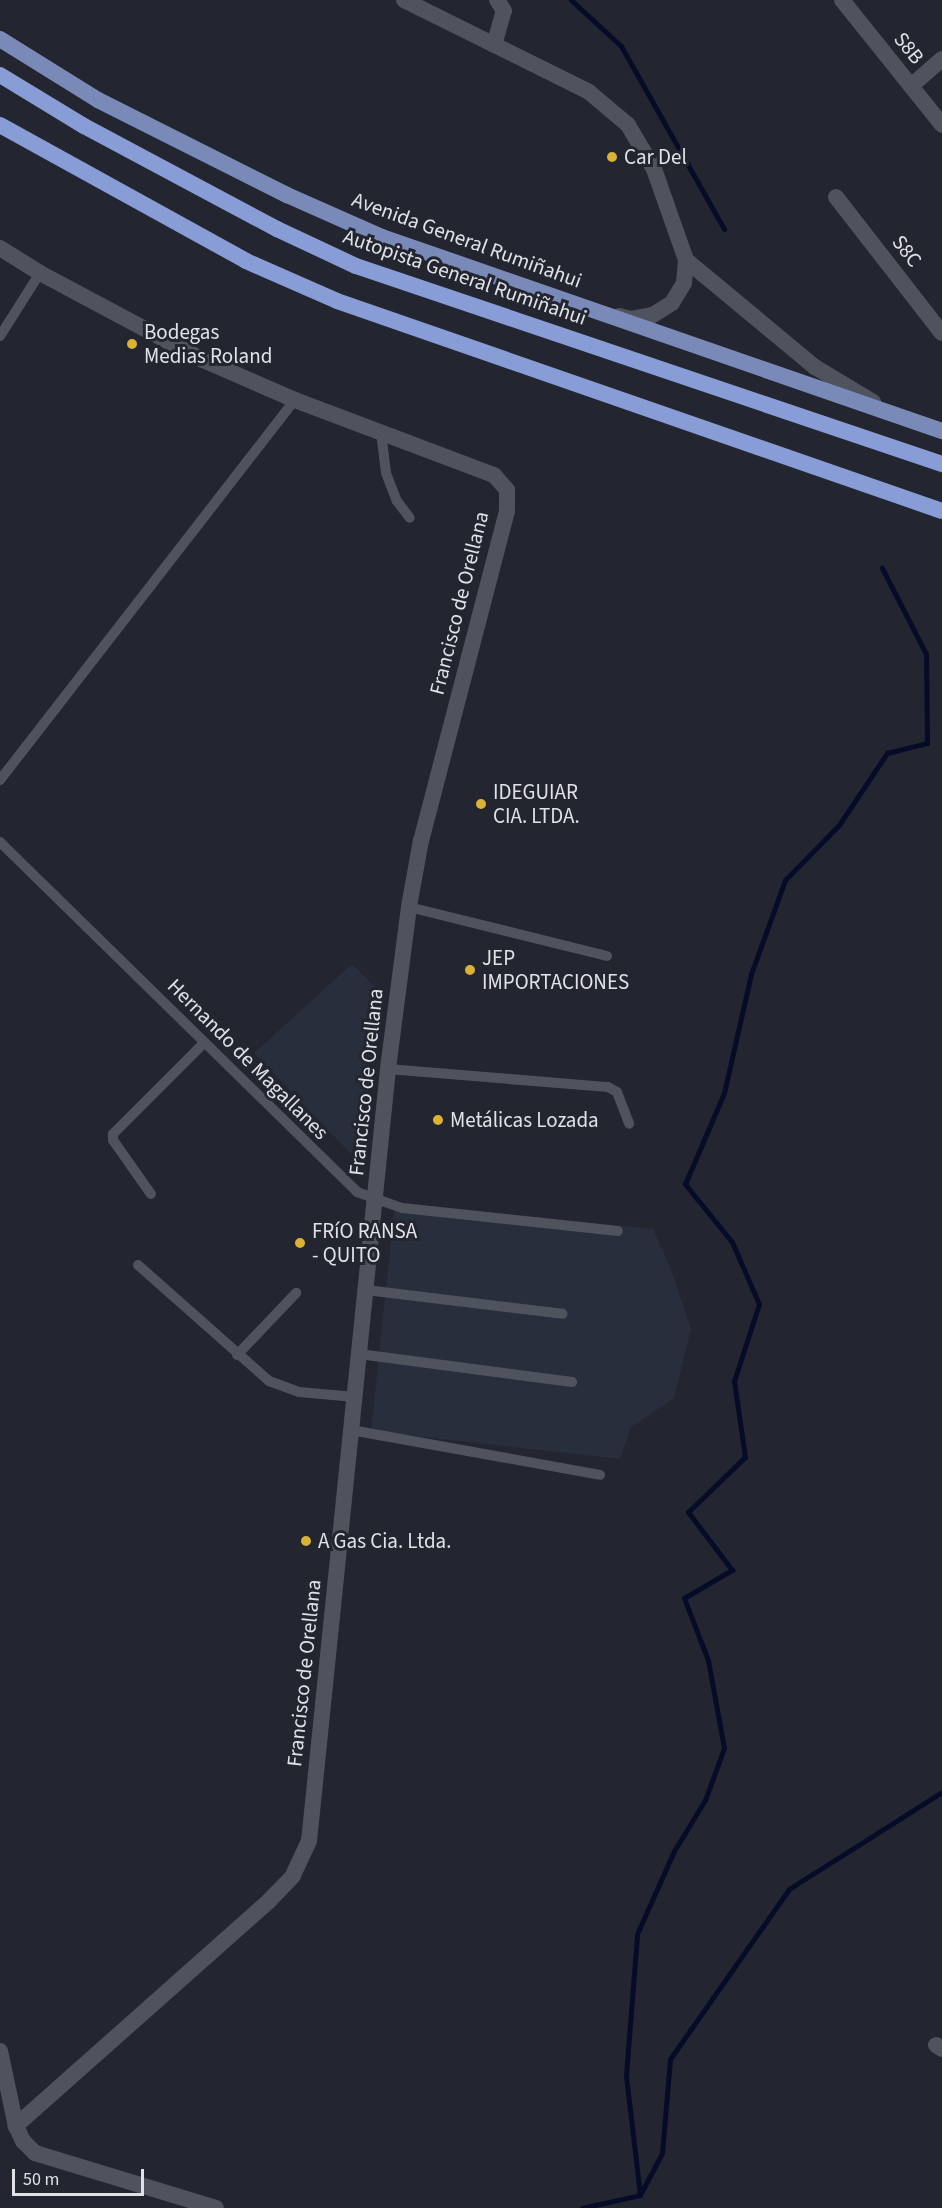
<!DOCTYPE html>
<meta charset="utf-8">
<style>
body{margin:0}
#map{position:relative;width:942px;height:2208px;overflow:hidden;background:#232630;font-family:"Source Sans 3",sans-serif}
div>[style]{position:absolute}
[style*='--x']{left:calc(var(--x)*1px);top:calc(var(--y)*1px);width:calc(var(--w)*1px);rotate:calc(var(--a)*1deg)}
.built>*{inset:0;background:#292e3d}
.stream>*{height:5px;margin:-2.5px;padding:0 2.5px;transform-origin:2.5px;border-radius:2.5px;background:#060c28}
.service>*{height:10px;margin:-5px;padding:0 5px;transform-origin:5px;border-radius:5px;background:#4f535d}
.minor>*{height:16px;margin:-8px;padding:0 8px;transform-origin:8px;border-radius:8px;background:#4f535d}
.tertiary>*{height:16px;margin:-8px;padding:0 8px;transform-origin:8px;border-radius:8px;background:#4f535d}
.primary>*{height:16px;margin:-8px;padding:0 8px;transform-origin:8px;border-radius:8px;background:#7a8ab8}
.trunk>*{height:16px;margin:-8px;padding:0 8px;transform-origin:8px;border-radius:8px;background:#889cd6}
.dots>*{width:16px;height:16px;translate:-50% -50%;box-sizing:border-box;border:3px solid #232630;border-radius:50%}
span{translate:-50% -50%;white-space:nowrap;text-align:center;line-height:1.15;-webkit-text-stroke:6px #232630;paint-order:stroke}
.street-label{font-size:21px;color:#e0e2e8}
.poi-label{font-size:21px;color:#e0e2e8}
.left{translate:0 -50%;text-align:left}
.scale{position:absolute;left:12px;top:2169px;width:132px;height:27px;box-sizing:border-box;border:3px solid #e0e2e8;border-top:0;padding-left:8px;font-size:18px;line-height:21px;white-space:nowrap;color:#e0e2e8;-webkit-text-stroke:4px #232630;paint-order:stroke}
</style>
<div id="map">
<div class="built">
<i style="clip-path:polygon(352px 964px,379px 991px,357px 1160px,254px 1053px)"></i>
<i style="clip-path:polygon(395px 1202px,653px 1229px,670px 1267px,691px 1329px,674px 1398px,631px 1427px,620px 1459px,371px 1431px)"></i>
</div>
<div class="stream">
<i style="--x:571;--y:0;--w:68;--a:42.6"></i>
<i style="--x:621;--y:46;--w:210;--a:60.6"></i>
<i style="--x:640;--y:2195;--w:121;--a:-96.7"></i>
<i style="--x:626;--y:2075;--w:141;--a:-85.5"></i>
<i style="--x:637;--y:1934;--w:91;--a:-66"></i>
<i style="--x:674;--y:1851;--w:60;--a:-58.7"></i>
<i style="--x:705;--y:1800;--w:55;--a:-69.9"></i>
<i style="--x:724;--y:1748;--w:89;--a:-100.3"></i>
<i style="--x:708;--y:1660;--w:66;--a:-111.2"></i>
<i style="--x:684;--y:1598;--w:56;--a:-30.3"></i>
<i style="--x:732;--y:1570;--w:73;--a:-127.2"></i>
<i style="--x:688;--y:1512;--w:79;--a:-44"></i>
<i style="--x:745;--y:1457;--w:77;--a:-98.2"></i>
<i style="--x:734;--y:1381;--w:81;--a:-72"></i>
<i style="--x:759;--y:1304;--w:68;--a:-113.5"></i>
<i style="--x:732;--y:1242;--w:75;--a:-129"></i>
<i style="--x:685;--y:1184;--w:99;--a:-66.8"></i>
<i style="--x:724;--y:1093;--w:122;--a:-77.2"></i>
<i style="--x:751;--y:974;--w:100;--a:-70.1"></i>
<i style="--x:785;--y:880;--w:77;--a:-45.5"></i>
<i style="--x:839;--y:825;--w:87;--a:-56.3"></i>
<i style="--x:887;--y:753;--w:41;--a:-14"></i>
<i style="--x:927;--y:743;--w:89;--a:-90.6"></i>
<i style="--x:926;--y:654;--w:97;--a:-117.1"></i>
<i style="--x:582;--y:2208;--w:59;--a:-12.6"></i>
<i style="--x:640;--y:2195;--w:47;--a:-62.4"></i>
<i style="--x:662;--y:2153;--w:94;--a:-85.1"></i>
<i style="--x:670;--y:2059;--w:208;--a:-55"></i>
<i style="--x:789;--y:1889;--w:181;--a:-32.4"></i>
</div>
<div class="service">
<i style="--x:0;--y:336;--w:75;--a:-57.6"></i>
<i style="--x:381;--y:432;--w:41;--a:83"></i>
<i style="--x:386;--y:473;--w:30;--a:69"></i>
<i style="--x:397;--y:501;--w:21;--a:53"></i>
<i style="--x:0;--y:780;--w:481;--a:-52.2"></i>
<i style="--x:0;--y:842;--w:500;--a:44.4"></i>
<i style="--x:357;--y:1192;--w:48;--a:19.6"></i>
<i style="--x:402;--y:1208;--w:217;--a:6.1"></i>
<i style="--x:409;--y:907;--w:204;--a:13.9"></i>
<i style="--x:388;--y:1069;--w:221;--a:4.7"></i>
<i style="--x:608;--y:1087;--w:10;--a:29"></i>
<i style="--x:617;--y:1092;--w:34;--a:69"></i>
<i style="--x:151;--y:1194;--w:66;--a:-125.1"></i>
<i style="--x:113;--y:1140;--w:6;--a:-90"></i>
<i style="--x:113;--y:1134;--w:129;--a:-45"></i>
<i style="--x:138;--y:1265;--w:175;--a:41.5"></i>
<i style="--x:269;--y:1381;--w:32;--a:20"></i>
<i style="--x:299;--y:1392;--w:56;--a:5.1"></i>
<i style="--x:366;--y:1290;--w:198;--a:6.9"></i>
<i style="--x:359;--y:1354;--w:215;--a:7.5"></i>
<i style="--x:237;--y:1355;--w:86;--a:-46.4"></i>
<i style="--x:351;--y:1430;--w:253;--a:10.2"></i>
</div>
<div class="minor">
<i style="--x:842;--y:0;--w:160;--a:51.3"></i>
<i style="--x:494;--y:45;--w:35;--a:-74"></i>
<i style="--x:504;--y:11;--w:13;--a:-122"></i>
<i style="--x:911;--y:86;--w:41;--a:-41.1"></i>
<i style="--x:836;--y:197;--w:172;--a:52.1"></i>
<i style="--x:0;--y:248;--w:47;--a:32"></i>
<i style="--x:40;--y:273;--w:185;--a:28.1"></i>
<i style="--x:203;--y:360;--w:100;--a:23.5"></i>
<i style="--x:295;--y:400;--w:213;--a:20.7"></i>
<i style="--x:494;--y:475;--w:20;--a:49"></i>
<i style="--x:507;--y:490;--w:21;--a:90"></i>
<i style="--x:507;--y:511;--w:340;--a:104.6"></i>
<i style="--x:421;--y:840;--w:68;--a:100.2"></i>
<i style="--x:409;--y:907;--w:163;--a:97.4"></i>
<i style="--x:388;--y:1069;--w:776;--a:95.84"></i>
<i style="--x:309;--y:1841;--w:38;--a:115"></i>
<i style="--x:293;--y:1876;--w:35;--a:134"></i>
<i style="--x:269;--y:1901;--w:339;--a:138.4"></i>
<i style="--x:936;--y:2045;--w:7;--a:34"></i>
<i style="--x:0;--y:2051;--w:77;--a:78"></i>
<i style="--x:16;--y:2126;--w:17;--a:65"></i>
<i style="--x:23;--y:2141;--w:17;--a:45"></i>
<i style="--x:35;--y:2153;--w:189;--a:16.9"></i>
</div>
<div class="tertiary">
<i style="--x:404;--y:0;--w:207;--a:26.4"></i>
<i style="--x:589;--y:92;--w:51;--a:40.2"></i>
<i style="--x:628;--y:125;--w:51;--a:59.4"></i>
<i style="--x:654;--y:169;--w:96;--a:70.6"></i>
<i style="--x:686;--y:260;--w:23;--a:95"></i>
<i style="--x:684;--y:283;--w:23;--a:121"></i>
<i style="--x:672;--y:303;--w:22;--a:148"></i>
<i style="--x:653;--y:315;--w:22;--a:170"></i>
<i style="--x:631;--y:319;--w:12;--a:-166"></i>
<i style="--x:686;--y:260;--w:168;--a:39.7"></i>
<i style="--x:815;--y:367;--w:68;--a:31.1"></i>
</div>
<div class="primary">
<i style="--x:0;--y:39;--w:115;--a:31.9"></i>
<i style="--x:98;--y:100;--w:212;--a:26.7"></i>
<i style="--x:287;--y:195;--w:104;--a:23.9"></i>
<i style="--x:382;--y:237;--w:593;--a:19.11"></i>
</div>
<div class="trunk">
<i style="--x:0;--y:75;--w:98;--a:31.3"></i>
<i style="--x:84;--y:126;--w:219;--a:28.1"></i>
<i style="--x:277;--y:229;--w:87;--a:25.1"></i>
<i style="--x:356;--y:266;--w:619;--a:18.67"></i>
<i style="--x:0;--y:125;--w:281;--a:28.9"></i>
<i style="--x:246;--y:261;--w:99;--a:23.7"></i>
<i style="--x:337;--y:301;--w:640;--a:19.14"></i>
</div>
<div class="dots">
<i style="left:612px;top:157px;background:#dbb233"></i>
<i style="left:132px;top:344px;background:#dbb233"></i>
<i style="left:481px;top:804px;background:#dbb233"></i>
<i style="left:470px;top:970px;background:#dbb233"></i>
<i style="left:438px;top:1120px;background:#dbb233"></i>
<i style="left:300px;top:1243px;background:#dbb233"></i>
<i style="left:306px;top:1541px;background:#dbb233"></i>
</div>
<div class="street-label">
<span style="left:909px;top:48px;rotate:51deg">S8B</span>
<span style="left:467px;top:240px;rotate:20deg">Avenida General Rumiñahui</span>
<span style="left:907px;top:251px;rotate:52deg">S8C</span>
<span style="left:465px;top:277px;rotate:19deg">Autopista General Rumiñahui</span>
<span style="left:459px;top:603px;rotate:-76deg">Francisco de Orellana</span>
<span style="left:248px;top:1059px;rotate:45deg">Hernando de Magallanes</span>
<span style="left:366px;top:1082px;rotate:-84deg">Francisco de Orellana</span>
<span style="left:304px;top:1673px;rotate:-84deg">Francisco de Orellana</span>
</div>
<div class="poi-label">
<span class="left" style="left:624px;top:157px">Car Del</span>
<span class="left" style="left:144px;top:344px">Bodegas<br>Medias Roland</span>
<span class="left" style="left:493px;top:804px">IDEGUIAR<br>CIA. LTDA.</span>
<span class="left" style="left:482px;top:970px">JEP<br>IMPORTACIONES</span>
<span class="left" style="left:450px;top:1120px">Metálicas Lozada</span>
<span class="left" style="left:312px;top:1243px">FRíO RANSA<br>- QUITO</span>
<span class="left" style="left:318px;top:1541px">A Gas Cia. Ltda.</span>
</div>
<div class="scale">50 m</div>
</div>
